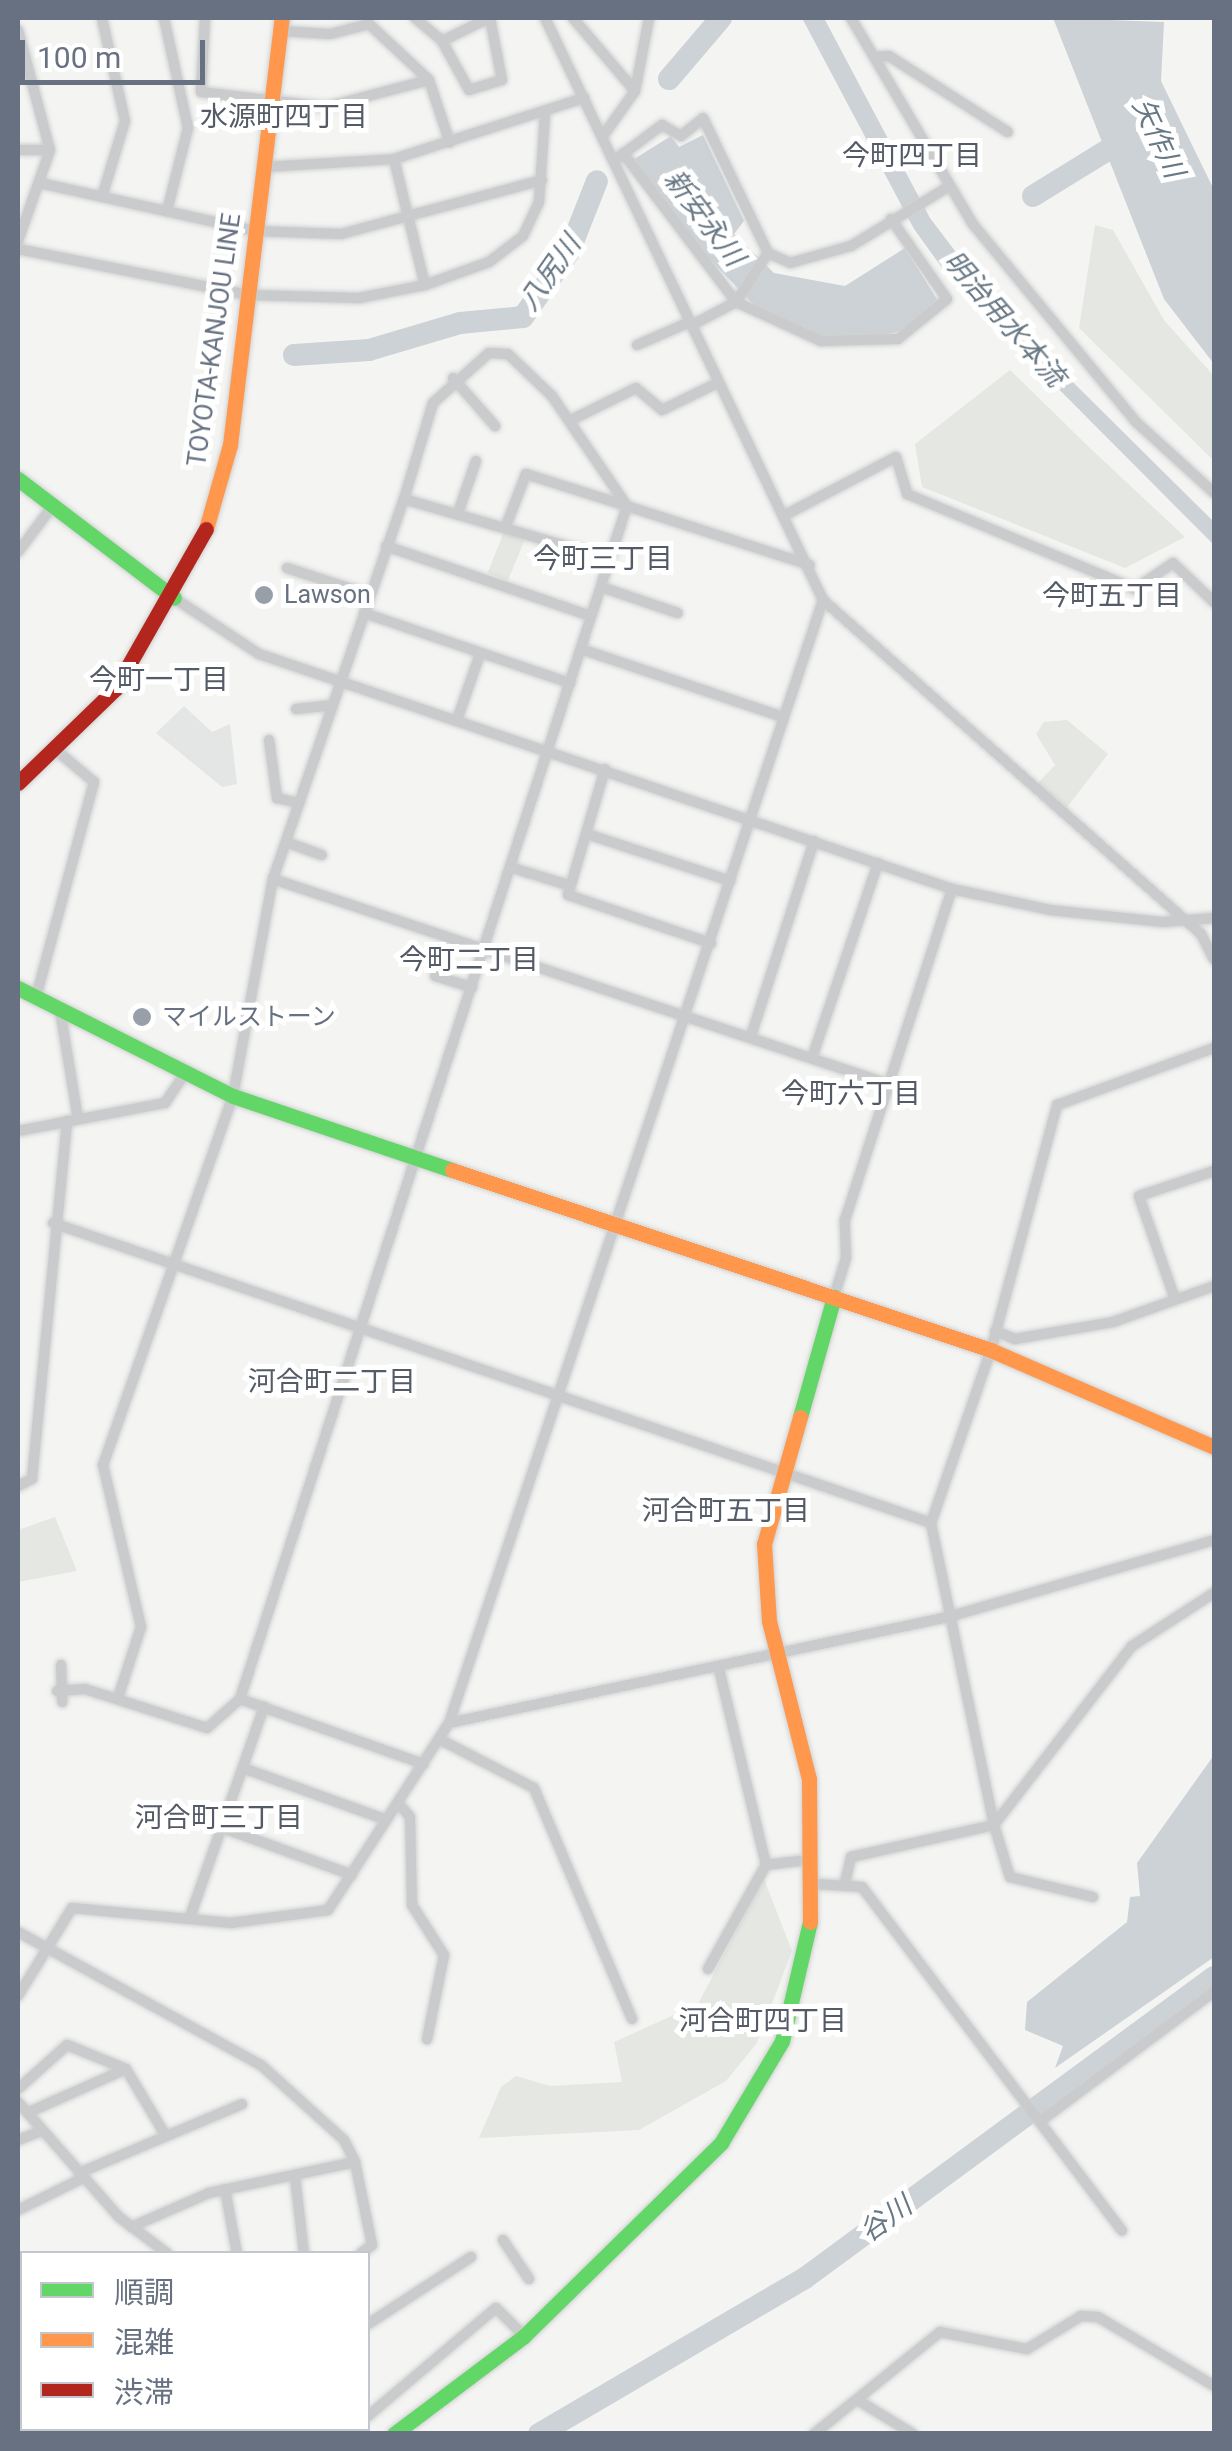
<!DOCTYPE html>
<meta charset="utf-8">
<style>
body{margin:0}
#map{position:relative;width:1232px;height:2451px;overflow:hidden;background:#f4f5f3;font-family:Roboto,"Noto Sans JP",sans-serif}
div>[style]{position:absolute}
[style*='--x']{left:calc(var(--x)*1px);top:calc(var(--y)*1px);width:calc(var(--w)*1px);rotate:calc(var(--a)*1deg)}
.built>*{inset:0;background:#e4e6e6}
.green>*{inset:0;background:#e4e7e2;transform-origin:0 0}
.water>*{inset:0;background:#ccd2d6}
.river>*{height:22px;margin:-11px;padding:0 11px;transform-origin:11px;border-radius:11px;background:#ccd2d6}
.roads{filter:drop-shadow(0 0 2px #d0d1d1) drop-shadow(0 0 2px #d0d1d1)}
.street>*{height:10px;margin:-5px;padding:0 5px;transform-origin:5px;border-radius:5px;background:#cacbcd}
.fast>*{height:15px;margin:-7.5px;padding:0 7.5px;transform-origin:7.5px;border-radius:7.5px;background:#63d668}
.slow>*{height:15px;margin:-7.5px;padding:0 7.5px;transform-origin:7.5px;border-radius:7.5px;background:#ff974d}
.jam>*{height:15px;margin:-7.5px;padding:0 7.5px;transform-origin:7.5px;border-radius:7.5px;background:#b3261e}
.dots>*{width:28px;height:28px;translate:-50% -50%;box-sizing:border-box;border:5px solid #fff;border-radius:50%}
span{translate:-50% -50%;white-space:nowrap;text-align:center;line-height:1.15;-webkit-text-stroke:10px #fff;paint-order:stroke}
.street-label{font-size:25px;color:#677181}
.poi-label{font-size:25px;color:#677181}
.left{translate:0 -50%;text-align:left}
.neighbourhood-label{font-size:28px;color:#545b67}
.water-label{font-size:28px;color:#687885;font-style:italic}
.frame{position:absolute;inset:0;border:20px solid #677181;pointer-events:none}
.legend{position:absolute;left:20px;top:2251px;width:350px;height:180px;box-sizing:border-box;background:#fff;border:2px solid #c2c6cd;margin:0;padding:12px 18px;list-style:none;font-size:30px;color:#677181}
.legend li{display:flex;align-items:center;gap:20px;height:50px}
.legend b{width:50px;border:2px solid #c2c6cd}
.scale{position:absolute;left:20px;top:40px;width:185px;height:45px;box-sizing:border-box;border:5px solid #677181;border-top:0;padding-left:12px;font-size:30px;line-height:35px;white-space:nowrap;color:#677181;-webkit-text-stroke:8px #fff;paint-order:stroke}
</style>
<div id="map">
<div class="built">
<i style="clip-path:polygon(184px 706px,212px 732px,230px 724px,237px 784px,222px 787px,156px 733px)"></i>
</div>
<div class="green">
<i style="clip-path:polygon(1095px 225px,1113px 230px,1164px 320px,1214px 376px,1214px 461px,1079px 328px)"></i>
<i style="clip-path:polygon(1010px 370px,1090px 448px,1185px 537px,1125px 568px,922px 487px,915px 444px)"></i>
<i style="left:504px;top:532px;width:22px;height:44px;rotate:22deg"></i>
<i style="clip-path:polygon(1067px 720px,1108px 754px,1065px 810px,1037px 784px,1055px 765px,1036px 734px,1044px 722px)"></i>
<i style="clip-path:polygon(55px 1517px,77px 1571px,18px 1582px,18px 1530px)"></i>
<i style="clip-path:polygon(764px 1879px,792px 1951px,757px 2043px,726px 2081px,639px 2130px,479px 2138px,501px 2087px,516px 2076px,550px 2086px,622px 2082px,614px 2042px,698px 2004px)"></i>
</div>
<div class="water">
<i style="clip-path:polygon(802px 18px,824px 18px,930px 218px,999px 309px,1214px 522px,1214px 545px,953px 283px,914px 229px)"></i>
<i style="clip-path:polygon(1053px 18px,1164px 22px,1161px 81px,1214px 190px,1214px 364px,1164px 299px)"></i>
<i style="clip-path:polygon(703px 135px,744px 221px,734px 234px,774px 273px,845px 286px,905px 248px,938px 301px,900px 331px,862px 340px,812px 336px,758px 309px,694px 243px,634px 159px,671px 136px,679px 147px)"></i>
<i style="clip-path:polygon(1214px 1755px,1214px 1957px,1055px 2068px,1063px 2046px,1025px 2030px,1027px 2002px,1127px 1922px,1130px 1897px,1140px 1896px,1137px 1863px)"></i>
</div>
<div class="river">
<i style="--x:669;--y:79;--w:80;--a:-49.6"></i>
<i style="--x:1033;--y:196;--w:116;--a:-31.6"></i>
<i style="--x:294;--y:355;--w:75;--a:-3.8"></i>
<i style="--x:369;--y:350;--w:95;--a:-16.5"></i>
<i style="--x:460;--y:323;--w:63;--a:-5.4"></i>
<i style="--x:523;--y:317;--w:80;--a:-54.7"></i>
<i style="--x:569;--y:252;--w:76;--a:-68.5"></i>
<i style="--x:539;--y:2434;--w:308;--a:-30.4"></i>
<i style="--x:805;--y:2278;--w:508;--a:-36.35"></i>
</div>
<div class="roads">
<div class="street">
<i style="--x:164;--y:18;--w:113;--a:77.7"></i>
<i style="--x:188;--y:128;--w:86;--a:104.2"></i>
<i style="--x:205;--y:18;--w:74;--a:93.1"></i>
<i style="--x:201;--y:92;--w:126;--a:6.8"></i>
<i style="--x:326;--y:107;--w:106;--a:-14.7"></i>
<i style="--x:415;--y:18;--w:35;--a:40"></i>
<i style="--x:442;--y:41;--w:56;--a:61.1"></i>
<i style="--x:469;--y:90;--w:34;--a:-17"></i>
<i style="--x:502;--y:80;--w:63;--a:-101"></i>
<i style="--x:545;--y:18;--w:645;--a:64.47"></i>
<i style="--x:823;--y:600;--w:504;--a:41.46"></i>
<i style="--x:1201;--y:934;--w:28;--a:63"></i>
<i style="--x:573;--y:18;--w:96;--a:49.7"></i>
<i style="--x:851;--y:18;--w:238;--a:59.4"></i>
<i style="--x:972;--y:223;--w:256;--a:50.5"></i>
<i style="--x:1135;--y:421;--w:107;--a:42.3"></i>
<i style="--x:18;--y:30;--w:124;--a:75.1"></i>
<i style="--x:50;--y:150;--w:96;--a:109.4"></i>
<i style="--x:281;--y:31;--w:49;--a:3.5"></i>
<i style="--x:330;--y:34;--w:40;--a:-14.4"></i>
<i style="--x:369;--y:24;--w:82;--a:43"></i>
<i style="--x:429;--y:80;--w:66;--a:71.6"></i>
<i style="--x:442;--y:41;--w:50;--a:-26.1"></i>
<i style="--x:874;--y:57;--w:15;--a:-4"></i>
<i style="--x:889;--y:56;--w:141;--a:32.6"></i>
<i style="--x:603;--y:136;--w:55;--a:-54.6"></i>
<i style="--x:635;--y:91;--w:74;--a:-79.1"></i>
<i style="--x:18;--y:150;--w:32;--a:0"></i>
<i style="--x:623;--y:153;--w:187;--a:52.8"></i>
<i style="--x:736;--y:302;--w:94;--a:24.6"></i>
<i style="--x:821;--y:341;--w:77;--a:-1.5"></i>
<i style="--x:898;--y:339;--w:63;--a:-39.2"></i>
<i style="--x:947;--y:299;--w:98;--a:-125"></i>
<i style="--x:619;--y:157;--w:54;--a:-36.7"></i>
<i style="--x:662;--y:125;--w:22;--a:30"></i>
<i style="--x:681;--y:136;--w:28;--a:-39"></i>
<i style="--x:703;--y:118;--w:150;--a:64.3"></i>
<i style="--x:768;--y:253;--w:24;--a:24"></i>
<i style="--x:790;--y:263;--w:63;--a:-15.6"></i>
<i style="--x:851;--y:246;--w:114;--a:-31.3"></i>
<i style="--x:394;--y:159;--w:130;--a:76.2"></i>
<i style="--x:265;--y:167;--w:129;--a:-3.5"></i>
<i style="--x:394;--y:159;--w:200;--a:-17.8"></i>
<i style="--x:40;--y:183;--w:220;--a:12.6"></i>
<i style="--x:255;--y:231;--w:86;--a:2"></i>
<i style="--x:341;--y:234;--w:208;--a:-15"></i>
<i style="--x:102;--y:197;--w:79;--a:-73.2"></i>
<i style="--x:125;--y:121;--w:106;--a:-102.6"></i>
<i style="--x:18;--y:249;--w:236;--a:11.3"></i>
<i style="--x:249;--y:295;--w:110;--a:1.6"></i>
<i style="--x:359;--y:298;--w:67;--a:-11.1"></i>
<i style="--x:425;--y:285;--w:68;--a:-19.8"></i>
<i style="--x:489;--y:262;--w:43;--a:-37.4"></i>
<i style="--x:523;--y:236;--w:38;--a:-65"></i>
<i style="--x:539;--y:202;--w:89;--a:-86.1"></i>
<i style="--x:692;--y:325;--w:50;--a:-27.6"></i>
<i style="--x:736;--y:302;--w:59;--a:-56.9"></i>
<i style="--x:637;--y:345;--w:58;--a:-23.5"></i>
<i style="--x:453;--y:378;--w:64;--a:48.8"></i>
<i style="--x:571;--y:420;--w:72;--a:-26.2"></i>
<i style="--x:636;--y:388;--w:34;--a:40"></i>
<i style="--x:662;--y:410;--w:61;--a:-26.1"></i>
<i style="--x:404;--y:499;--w:100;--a:-73.2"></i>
<i style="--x:433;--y:403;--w:75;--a:-41.8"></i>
<i style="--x:489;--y:353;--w:19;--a:3"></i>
<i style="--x:508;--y:354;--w:61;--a:43.7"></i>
<i style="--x:552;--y:396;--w:133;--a:55.7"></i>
<i style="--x:459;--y:510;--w:52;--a:-70.9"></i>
<i style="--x:785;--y:515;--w:125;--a:-27.6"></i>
<i style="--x:896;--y:457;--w:39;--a:73"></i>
<i style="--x:907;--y:494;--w:247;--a:22.6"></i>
<i style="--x:1135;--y:589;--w:46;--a:-34.4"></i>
<i style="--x:1173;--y:563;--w:57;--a:43.6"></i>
<i style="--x:506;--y:526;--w:56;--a:-69"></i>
<i style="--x:526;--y:474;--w:106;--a:17.6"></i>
<i style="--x:386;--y:546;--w:217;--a:18.9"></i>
<i style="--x:18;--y:552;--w:60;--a:-53.1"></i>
<i style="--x:287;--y:568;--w:87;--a:18"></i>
<i style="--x:601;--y:587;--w:81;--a:18.7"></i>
<i style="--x:174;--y:598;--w:102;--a:33.4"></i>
<i style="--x:259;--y:654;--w:732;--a:18.73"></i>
<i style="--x:952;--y:889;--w:100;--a:12.1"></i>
<i style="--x:1050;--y:910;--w:114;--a:6.1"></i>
<i style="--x:1163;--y:922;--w:51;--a:-4.5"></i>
<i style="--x:364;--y:613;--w:218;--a:18.8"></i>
<i style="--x:581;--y:649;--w:213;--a:18.6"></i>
<i style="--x:296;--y:709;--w:36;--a:-6"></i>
<i style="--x:457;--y:720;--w:70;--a:-70.8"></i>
<i style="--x:269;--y:740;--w:59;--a:82.1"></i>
<i style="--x:277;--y:798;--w:23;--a:13"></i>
<i style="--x:605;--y:769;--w:131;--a:106.4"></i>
<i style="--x:568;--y:895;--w:151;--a:18.6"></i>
<i style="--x:587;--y:834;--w:151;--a:18.1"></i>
<i style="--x:286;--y:842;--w:38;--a:20"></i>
<i style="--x:513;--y:868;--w:58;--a:17.2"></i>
<i style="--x:273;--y:879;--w:648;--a:18.43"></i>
<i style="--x:435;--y:976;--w:39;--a:17"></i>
<i style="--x:36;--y:997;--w:223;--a:-74.9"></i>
<i style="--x:94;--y:782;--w:48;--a:-140"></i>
<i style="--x:60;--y:1010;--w:110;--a:80.6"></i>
<i style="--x:751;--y:1036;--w:205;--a:-72.1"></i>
<i style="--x:812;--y:1058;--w:206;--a:-71.3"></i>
<i style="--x:18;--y:1131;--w:150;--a:-10.8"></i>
<i style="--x:165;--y:1103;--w:34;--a:-56"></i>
<i style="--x:53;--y:1223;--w:928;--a:18.86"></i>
<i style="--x:834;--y:1297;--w:41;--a:-72.9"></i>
<i style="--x:846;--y:1258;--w:38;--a:-92"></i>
<i style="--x:845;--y:1220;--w:348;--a:-72.1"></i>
<i style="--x:1175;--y:1299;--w:109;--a:-109.3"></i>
<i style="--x:1139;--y:1196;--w:79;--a:-18.4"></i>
<i style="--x:995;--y:1331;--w:22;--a:22"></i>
<i style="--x:1015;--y:1339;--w:99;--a:-9.8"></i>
<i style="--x:1113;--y:1322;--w:107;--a:-19.6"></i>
<i style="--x:18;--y:1486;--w:16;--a:-27"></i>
<i style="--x:32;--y:1479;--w:360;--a:-84.4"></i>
<i style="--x:61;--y:1665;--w:37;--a:88"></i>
<i style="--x:719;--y:1669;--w:202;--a:76.5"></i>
<i style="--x:57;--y:1691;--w:28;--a:-4"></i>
<i style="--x:85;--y:1689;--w:128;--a:17.7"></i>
<i style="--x:207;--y:1728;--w:44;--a:-41.3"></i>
<i style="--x:240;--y:1699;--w:1254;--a:-72.03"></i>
<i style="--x:627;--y:506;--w:192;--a:17.9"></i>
<i style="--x:118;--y:1698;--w:75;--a:-72.1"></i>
<i style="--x:141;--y:1627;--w:166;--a:-103.2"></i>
<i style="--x:103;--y:1465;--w:391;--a:-70.6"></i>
<i style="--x:233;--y:1096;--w:221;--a:-79.6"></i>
<i style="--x:273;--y:879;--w:402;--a:-71"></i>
<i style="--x:404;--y:499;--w:215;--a:16.2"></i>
<i style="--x:240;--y:1699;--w:195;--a:19.5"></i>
<i style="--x:449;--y:1723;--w:510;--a:-11.99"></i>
<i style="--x:948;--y:1617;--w:277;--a:-16.1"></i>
<i style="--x:439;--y:1739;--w:107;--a:27.3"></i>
<i style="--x:534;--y:1788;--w:251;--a:67"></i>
<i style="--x:243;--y:1768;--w:150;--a:19.9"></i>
<i style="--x:398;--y:1803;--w:18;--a:49"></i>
<i style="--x:410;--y:1817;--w:88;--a:88.7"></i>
<i style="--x:412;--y:1905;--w:59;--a:57.4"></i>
<i style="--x:444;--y:1955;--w:86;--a:101.4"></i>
<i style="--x:223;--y:1828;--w:137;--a:20"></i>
<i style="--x:845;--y:1883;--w:27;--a:-77"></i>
<i style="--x:851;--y:1857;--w:147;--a:-12.6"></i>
<i style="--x:994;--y:1825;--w:309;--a:-101.8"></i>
<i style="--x:931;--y:1523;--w:183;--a:-70.9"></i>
<i style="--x:991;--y:1350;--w:254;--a:-74.9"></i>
<i style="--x:1057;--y:1105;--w:167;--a:-20"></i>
<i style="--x:816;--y:1884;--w:46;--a:3.7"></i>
<i style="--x:862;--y:1887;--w:431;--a:52.9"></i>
<i style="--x:1093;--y:1897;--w:85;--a:-166.5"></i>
<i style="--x:1010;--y:1877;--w:54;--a:-107.1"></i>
<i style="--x:994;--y:1825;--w:226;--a:-52.4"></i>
<i style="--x:1132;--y:1646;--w:98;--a:-32.9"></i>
<i style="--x:190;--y:1917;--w:223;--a:-70.6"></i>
<i style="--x:18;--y:1932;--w:277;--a:28.7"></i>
<i style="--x:261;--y:2065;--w:112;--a:42.1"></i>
<i style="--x:344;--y:2140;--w:25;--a:63"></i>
<i style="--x:355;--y:2162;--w:149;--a:168"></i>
<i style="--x:209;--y:2193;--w:85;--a:156.4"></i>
<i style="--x:708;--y:1969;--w:119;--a:-60.9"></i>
<i style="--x:766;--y:1865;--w:33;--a:-7"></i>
<i style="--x:18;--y:1996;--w:103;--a:-58.5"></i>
<i style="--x:72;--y:1908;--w:160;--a:5.4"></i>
<i style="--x:231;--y:1923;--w:98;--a:-7.6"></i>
<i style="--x:328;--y:1910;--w:223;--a:-57.1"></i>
<i style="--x:449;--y:1723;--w:1184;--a:-71.58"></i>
<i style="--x:126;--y:2069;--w:78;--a:59.2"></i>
<i style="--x:18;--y:2089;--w:66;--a:-41.9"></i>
<i style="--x:67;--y:2045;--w:64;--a:22.1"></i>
<i style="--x:126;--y:2069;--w:108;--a:156"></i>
<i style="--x:18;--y:2102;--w:153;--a:48.7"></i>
<i style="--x:119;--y:2217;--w:61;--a:37.1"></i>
<i style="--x:1042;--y:2120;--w:214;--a:-36.7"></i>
<i style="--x:18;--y:2140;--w:26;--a:-21"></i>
<i style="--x:355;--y:2162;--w:85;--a:78.4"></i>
<i style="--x:372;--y:2245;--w:15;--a:143"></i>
<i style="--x:79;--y:2173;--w:177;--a:-22.9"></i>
<i style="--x:295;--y:2177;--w:78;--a:83.3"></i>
<i style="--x:225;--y:2189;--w:66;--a:79.5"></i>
<i style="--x:18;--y:2210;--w:72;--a:-26.2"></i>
<i style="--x:503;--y:2240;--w:47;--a:56.3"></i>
<i style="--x:18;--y:2313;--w:4;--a:-27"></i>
<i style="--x:368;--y:2324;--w:123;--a:-33"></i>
<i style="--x:859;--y:2401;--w:63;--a:31.4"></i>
<i style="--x:368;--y:2416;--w:167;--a:-40.2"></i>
<i style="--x:496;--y:2308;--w:40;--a:45"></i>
<i style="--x:304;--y:2434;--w:21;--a:-17"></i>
<i style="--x:814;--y:2434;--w:162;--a:-39"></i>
<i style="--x:940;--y:2332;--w:89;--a:11.1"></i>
<i style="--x:1027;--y:2349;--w:63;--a:-31.4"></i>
<i style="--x:1081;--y:2316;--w:17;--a:3"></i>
<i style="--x:1098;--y:2317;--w:135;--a:30.7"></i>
</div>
<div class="fast">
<i style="--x:18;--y:479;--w:196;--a:37.3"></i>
<i style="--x:18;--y:988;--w:241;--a:26.7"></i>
<i style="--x:233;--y:1096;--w:231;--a:18.7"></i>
<i style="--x:800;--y:1417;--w:125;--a:-74.2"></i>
<i style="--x:394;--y:2434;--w:163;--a:-37"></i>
<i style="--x:524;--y:2336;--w:276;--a:-44.4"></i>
<i style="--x:721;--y:2143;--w:119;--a:-59.1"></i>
<i style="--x:782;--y:2041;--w:122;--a:-76.8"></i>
</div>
<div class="slow">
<i style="--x:206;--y:529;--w:87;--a:-74.1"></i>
<i style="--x:230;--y:445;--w:430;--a:-83.1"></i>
<i style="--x:452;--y:1170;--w:568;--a:18.47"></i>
<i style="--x:991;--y:1350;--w:243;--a:23.5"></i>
<i style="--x:800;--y:1417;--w:132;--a:105.8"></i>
<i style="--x:764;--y:1544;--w:77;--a:86.3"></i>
<i style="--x:769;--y:1621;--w:163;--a:75.8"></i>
<i style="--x:809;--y:1779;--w:143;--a:89.6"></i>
</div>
<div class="jam">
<i style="--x:18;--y:783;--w:135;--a:-44.1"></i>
<i style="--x:115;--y:689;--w:184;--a:-60.4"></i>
</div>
</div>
<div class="dots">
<i style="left:264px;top:595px;background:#989fa9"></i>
<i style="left:142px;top:1017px;background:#989fa9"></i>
</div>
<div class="street-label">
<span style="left:215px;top:340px;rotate:-82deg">TOYOTA-KANJOU LINE</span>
</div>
<div class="poi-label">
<span class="left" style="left:284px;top:595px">Lawson</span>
<span class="left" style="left:162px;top:1017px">マイルストーン</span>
</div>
<div class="neighbourhood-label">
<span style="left:284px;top:117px">水源町四丁目</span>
<span style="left:912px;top:156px">今町四丁目</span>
<span style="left:603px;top:559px">今町三丁目</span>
<span style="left:1112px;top:596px">今町五丁目</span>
<span style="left:159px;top:680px">今町一丁目</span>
<span style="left:469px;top:960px">今町二丁目</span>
<span style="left:851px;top:1094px">今町六丁目</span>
<span style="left:332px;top:1382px">河合町二丁目</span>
<span style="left:726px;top:1511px">河合町五丁目</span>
<span style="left:219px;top:1818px">河合町三丁目</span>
<span style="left:763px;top:2021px">河合町四丁目</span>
</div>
<div class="water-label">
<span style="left:1158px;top:138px;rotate:65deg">矢作川</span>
<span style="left:704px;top:218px;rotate:53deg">新安永川</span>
<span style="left:550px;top:273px;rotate:-55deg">八尻川</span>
<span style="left:1004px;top:319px;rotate:49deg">明治用水本流</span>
<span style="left:886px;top:2219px;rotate:-36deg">谷川</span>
</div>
<div class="frame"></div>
<ul class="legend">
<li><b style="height:12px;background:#63d668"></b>順調</li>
<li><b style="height:12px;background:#ff974d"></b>混雑</li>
<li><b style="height:12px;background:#b3261e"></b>渋滞</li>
</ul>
<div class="scale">100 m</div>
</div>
